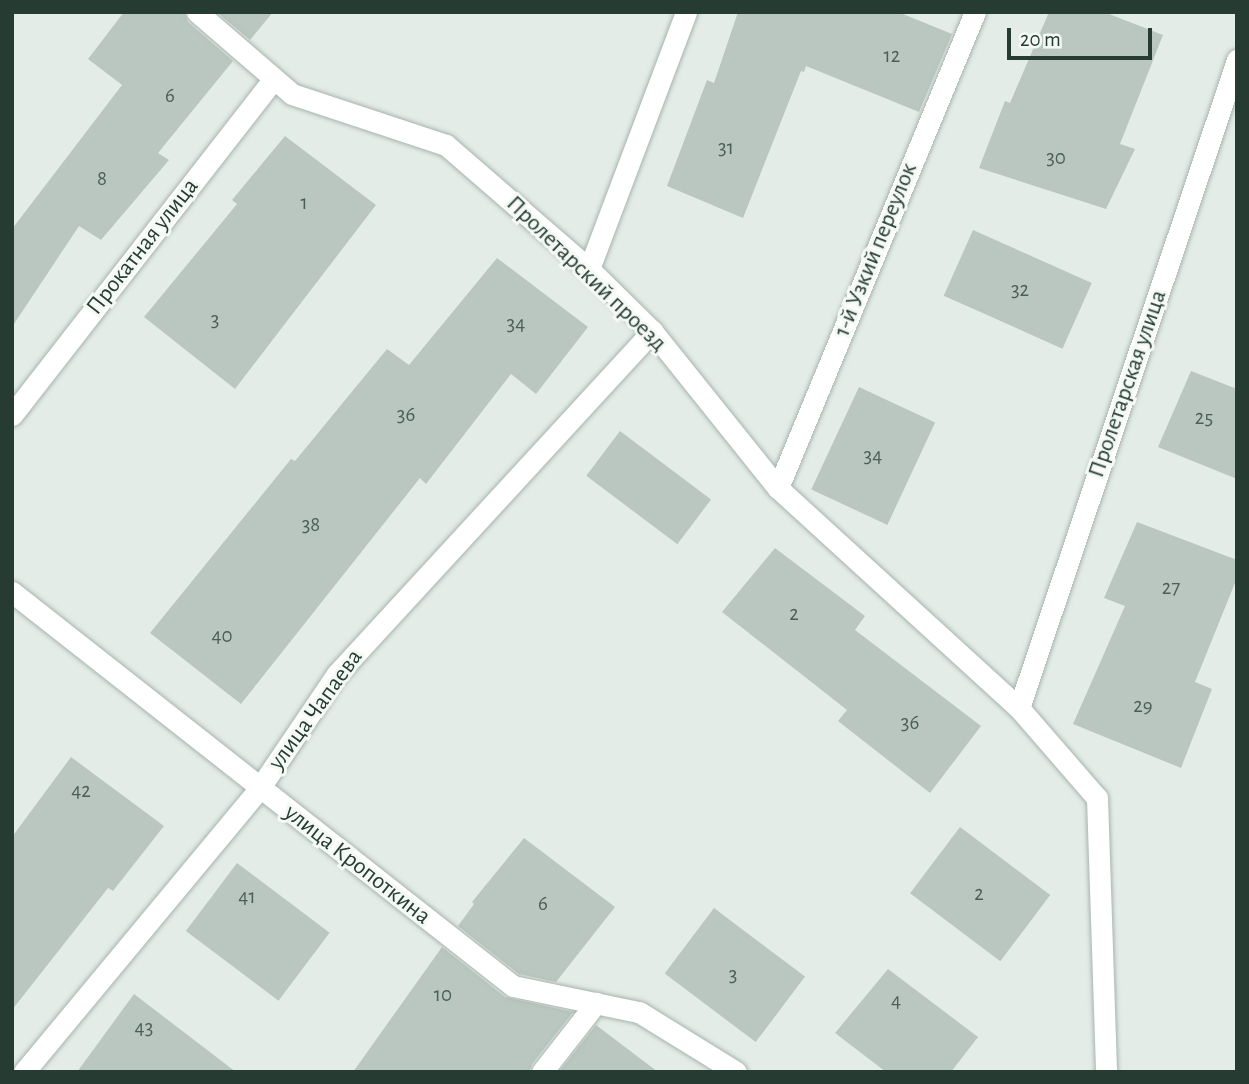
<!DOCTYPE html>
<meta charset="utf-8">
<style>
body{margin:0}
#map{position:relative;width:1249px;height:1084px;overflow:hidden;background:#e4ece8;font-family:"Alegreya Sans",sans-serif}
div>[style]{position:absolute}
[style*='--x']{left:calc(var(--x)*1px);top:calc(var(--y)*1px);width:calc(var(--w)*1px);rotate:calc(var(--a)*1deg)}
.building>*{inset:0;background:#bac7c0;transform-origin:0 0}
.roads{filter:drop-shadow(0 0 2px #a7b4ae) drop-shadow(0 0 2px #a7b4ae)}
.street>*{height:21px;margin:-10.5px;padding:0 10.5px;transform-origin:10.5px;border-radius:10.5px;background:#fff}
span{translate:-50% -50%;white-space:nowrap;text-align:center;line-height:1.15;-webkit-text-stroke:6px #f5f9f6;paint-order:stroke}
.number-label{font-size:21px;color:#4b5f56}
.number-label span{-webkit-text-stroke-width:0}
.street-label{font-size:24px;color:#263c33}
.frame{position:absolute;inset:0;border:14px solid #263c33;pointer-events:none}
.scale{position:absolute;left:1007px;top:28px;width:145px;height:32px;box-sizing:border-box;border:4px solid #263c33;border-top:0;padding-left:9px;font-size:21px;line-height:24px;white-space:nowrap;color:#263c33;-webkit-text-stroke:5px #f5f9f6;paint-order:stroke}
</style>
<div id="map">
<div class="building">
<i style="clip-path:polygon(124px 12px,184px 12px,188px 22px,233px 61px,158px 153px,169px 160px,101px 240px,79px 226px,12px 327px,12px 229px,122px 85px,88px 59px)"></i>
<i style="clip-path:polygon(217px 12px,273px 12px,250px 40px)"></i>
<i style="clip-path:polygon(738px 12px,898px 12px,952px 34px,919px 112px,806px 66px,804px 72px,801px 71px,743px 218px,667px 186px,707px 80px,714px 83px)"></i>
<i style="clip-path:polygon(1049px 12px,1104px 12px,1163px 35px,1120px 144px,1135px 149px,1106px 209px,979px 168px,1005px 101px,1010px 103px)"></i>
<i style="clip-path:polygon(285px 136px,376px 205px,235px 389px,144px 317px,237px 204px,232px 200px)"></i>
<i style="left:973px;top:230px;width:130px;height:72px;rotate:24deg"></i>
<i style="clip-path:polygon(497px 258px,588px 327px,536px 394px,511px 374px,426px 484px,420px 478px,241px 704px,150px 633px,291px 459px,295px 461px,387px 349px,409px 365px)"></i>
<i style="clip-path:polygon(1191px 371px,1237px 389px,1237px 479px,1158px 447px)"></i>
<i style="left:859px;top:387px;width:84px;height:113px;rotate:25deg"></i>
<i style="left:620px;top:431px;width:114px;height:56px;rotate:37deg"></i>
<i style="clip-path:polygon(1137px 522px,1237px 560px,1237px 578px,1195px 682px,1212px 689px,1181px 768px,1073px 724px,1125px 606px,1104px 598px)"></i>
<i style="clip-path:polygon(775px 548px,865px 616px,855px 630px,981px 726px,930px 793px,838px 721px,847px 710px,722px 612px)"></i>
<i style="clip-path:polygon(71px 757px,164px 826px,113px 891px,108px 888px,12px 1010px,12px 837px)"></i>
<i style="left:960px;top:827px;width:113px;height:83px;rotate:37deg"></i>
<i style="clip-path:polygon(524px 838px,615px 907px,556px 982px,519px 974px,458px 926px,474px 904px,472px 902px)"></i>
<i style="left:237px;top:863px;width:116px;height:85px;rotate:37deg"></i>
<i style="left:714px;top:908px;width:114px;height:82px;rotate:37deg"></i>
<i style="clip-path:polygon(442px 947px,505px 997px,573px 1012px,532px 1064px,529px 1072px,353px 1072px)"></i>
<i style="clip-path:polygon(888px 969px,978px 1037px,951px 1072px,886px 1072px,835px 1033px)"></i>
<i style="clip-path:polygon(134px 994px,236px 1072px,77px 1072px)"></i>
<i style="clip-path:polygon(596px 1025px,658px 1072px,559px 1072px)"></i>
</div>
<div class="roads">
<div class="street">
<i style="--x:197;--y:12;--w:125;--a:40.8"></i>
<i style="--x:292;--y:94;--w:162;--a:18.3"></i>
<i style="--x:446;--y:145;--w:189;--a:40.9"></i>
<i style="--x:589;--y:269;--w:88;--a:44.5"></i>
<i style="--x:652;--y:331;--w:201;--a:51.3"></i>
<i style="--x:778;--y:488;--w:326;--a:42.4"></i>
<i style="--x:1019;--y:708;--w:119;--a:49.1"></i>
<i style="--x:1097;--y:798;--w:274;--a:88.1"></i>
<i style="--x:589;--y:269;--w:275;--a:-69.3"></i>
<i style="--x:12;--y:415;--w:426;--a:-52.1"></i>
<i style="--x:778;--y:488;--w:515;--a:-67.52"></i>
<i style="--x:12;--y:592;--w:637;--a:38.18"></i>
<i style="--x:513;--y:986;--w:129;--a:11.7"></i>
<i style="--x:639;--y:1012;--w:114;--a:31.7"></i>
<i style="--x:1019;--y:708;--w:684;--a:-71.41"></i>
<i style="--x:24;--y:1072;--w:368;--a:-50.3"></i>
<i style="--x:259;--y:789;--w:139;--a:-55.9"></i>
<i style="--x:337;--y:674;--w:466;--a:-47.4"></i>
<i style="--x:542;--y:1072;--w:88;--a:-52"></i>
</div>
</div>
<div class="number-label">
<span style="left:892px;top:56px">12</span>
<span style="left:170px;top:96px">6</span>
<span style="left:726px;top:148px">31</span>
<span style="left:1056px;top:158px">30</span>
<span style="left:102px;top:179px">8</span>
<span style="left:304px;top:203px">1</span>
<span style="left:1020px;top:290px">32</span>
<span style="left:215px;top:320px">3</span>
<span style="left:516px;top:324px">34</span>
<span style="left:406px;top:415px">36</span>
<span style="left:1204px;top:418px">25</span>
<span style="left:873px;top:456px">34</span>
<span style="left:311px;top:525px">38</span>
<span style="left:1171px;top:588px">27</span>
<span style="left:794px;top:614px">2</span>
<span style="left:222px;top:636px">40</span>
<span style="left:1143px;top:706px">29</span>
<span style="left:910px;top:723px">36</span>
<span style="left:81px;top:791px">42</span>
<span style="left:979px;top:894px">2</span>
<span style="left:247px;top:897px">41</span>
<span style="left:543px;top:904px">6</span>
<span style="left:733px;top:975px">3</span>
<span style="left:443px;top:995px">10</span>
<span style="left:896px;top:1001px">4</span>
<span style="left:144px;top:1028px">43</span>
</div>
<div class="street-label">
<span style="left:143px;top:247px;rotate:-52deg">Прокатная улица</span>
<span style="left:876px;top:250px;rotate:-68deg">1-й Узкий переулок</span>
<span style="left:586px;top:274px;rotate:44deg">Пролетарский проезд</span>
<span style="left:1128px;top:384px;rotate:-71deg">Пролетарская улица</span>
<span style="left:316px;top:710px;rotate:-54deg">улица Чапаева</span>
<span style="left:357px;top:865px;rotate:38deg">улица Кропоткина</span>
</div>
<div class="frame"></div>
<div class="scale">20 m</div>
</div>
